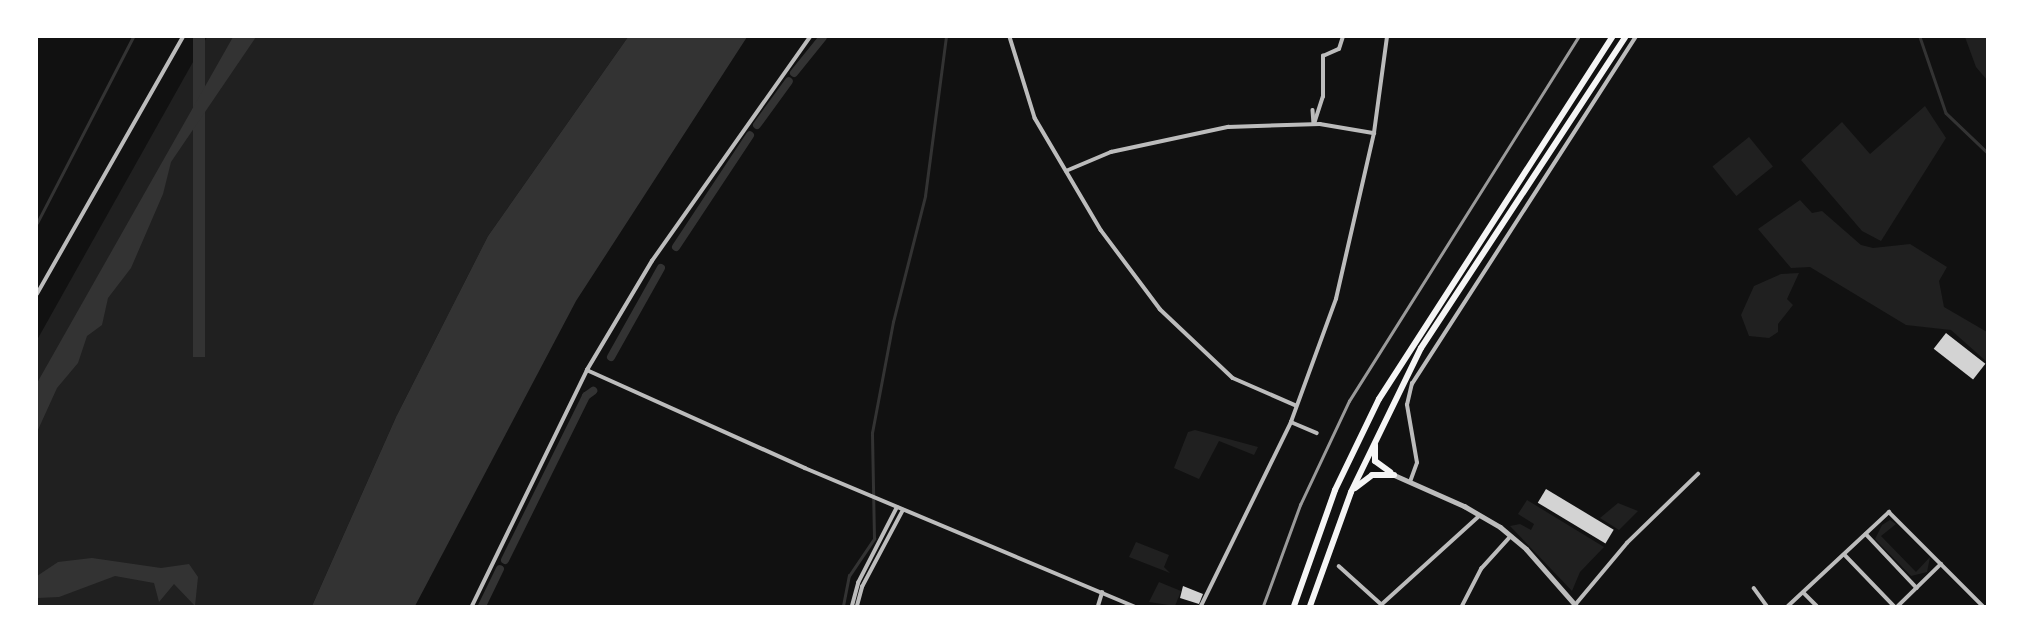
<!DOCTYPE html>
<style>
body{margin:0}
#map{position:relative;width:2024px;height:643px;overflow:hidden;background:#111;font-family:"Varela Round",sans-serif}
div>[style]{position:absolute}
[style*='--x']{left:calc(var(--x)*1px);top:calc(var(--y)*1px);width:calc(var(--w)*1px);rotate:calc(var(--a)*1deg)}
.green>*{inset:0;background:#202020;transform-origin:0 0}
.water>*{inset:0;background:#333;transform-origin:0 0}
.stream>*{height:2.5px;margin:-1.25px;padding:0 1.25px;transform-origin:1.25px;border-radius:1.25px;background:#333}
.canal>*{height:8px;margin:-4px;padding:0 4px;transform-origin:4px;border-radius:4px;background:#333}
.building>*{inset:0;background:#d3d3d3;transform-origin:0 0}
.minor>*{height:3.5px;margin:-1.75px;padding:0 1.75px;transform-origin:1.75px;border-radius:1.75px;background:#bcbcbc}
.tertiary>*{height:5px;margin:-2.5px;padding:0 2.5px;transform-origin:2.5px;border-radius:2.5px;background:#bcbcbc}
.trunk>*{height:6px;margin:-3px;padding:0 3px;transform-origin:3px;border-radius:3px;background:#f5f5f5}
.rail>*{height:2.5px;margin:-1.25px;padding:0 1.25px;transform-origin:1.25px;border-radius:1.25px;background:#9a9a9a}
span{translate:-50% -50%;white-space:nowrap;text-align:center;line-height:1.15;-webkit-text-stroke:6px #fff;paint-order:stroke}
.frame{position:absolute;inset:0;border:38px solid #fff;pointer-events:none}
</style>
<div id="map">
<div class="green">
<i style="clip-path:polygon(207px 37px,628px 37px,488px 236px,396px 417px,312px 606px,37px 606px,37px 340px)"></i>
<i style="clip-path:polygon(1965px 37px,1987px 37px,1987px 80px,1976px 67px)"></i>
<i style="clip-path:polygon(1925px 106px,1946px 138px,1881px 241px,1862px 231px,1801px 160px,1842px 122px,1870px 154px)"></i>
<i style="left:1749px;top:137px;width:38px;height:47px;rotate:51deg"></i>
<i style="clip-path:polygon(1800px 200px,1812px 213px,1822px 211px,1861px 245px,1873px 248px,1910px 244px,1947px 267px,1939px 281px,1944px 307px,1987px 332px,1987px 362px,1951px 330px,1906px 325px,1810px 267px,1791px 268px,1758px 229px)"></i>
<i style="clip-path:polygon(1799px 273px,1787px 299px,1793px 305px,1778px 324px,1778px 332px,1769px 338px,1749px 336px,1741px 315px,1754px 286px,1781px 274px)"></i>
<i style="clip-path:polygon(1195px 430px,1210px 434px,1258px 447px,1254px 455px,1219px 441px,1199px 479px,1174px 468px,1188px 432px)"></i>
<i style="clip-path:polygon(1527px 500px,1604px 547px,1580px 572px,1572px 591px,1510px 526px,1520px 524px,1531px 530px,1534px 524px,1518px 514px)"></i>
<i style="clip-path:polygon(1618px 503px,1638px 511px,1619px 530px,1600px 518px)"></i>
<i style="clip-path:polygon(1890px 520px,1896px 524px,1881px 536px,1916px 572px,1930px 557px,1927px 572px,1911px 576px,1875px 539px,1882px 525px)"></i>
<i style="clip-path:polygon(1136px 542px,1169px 555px,1164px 567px,1170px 573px,1129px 557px)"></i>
<i style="clip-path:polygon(1159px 582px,1181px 591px,1175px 606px,1149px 602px)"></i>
</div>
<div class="water">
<i style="left:193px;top:37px;width:12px;height:320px"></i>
<i style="clip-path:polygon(233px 37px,256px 37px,171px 162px,163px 194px,131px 268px,108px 298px,102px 325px,87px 336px,78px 363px,57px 388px,37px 432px,37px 383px)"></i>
<i style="clip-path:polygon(628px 37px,747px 37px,576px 301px,415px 606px,312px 606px,396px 417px,488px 236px)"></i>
<i style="clip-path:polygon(92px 558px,161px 568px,189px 564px,198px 577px,195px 606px,174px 584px,159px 602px,154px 583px,115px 576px,59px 597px,37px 598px,37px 576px,58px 562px)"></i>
</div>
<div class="stream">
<i style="--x:1920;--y:37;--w:80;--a:71.1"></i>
<i style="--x:1946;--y:113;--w:57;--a:43.6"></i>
<i style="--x:37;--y:223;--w:209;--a:-62.7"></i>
<i style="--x:843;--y:606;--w:31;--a:-79"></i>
<i style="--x:849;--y:576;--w:45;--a:-56"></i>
<i style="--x:874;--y:539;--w:106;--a:-91.1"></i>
<i style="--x:872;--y:433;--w:113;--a:-79.3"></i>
<i style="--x:893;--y:322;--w:130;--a:-75.7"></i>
<i style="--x:925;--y:196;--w:160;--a:-82.5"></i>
</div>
<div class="canal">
<i style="--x:794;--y:73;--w:46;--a:-51.1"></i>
<i style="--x:757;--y:125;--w:54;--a:-54"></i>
<i style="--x:676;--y:247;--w:134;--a:-56.5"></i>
<i style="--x:611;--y:357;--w:102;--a:-60.7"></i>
<i style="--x:505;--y:560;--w:183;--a:-63.7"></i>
<i style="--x:586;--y:396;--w:9;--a:-36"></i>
<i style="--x:482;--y:606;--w:41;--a:-64.1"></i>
</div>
<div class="building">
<i style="left:1946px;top:333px;width:50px;height:20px;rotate:38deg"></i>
<i style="left:1546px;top:489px;width:79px;height:16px;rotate:31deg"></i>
<i style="clip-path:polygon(1183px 586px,1203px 594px,1199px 604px,1180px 598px)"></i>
</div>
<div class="minor">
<i style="--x:1010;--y:37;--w:85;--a:72.8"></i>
<i style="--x:1035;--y:118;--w:130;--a:59.5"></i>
<i style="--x:1101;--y:230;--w:99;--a:53.2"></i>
<i style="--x:1160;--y:309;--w:100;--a:43.4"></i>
<i style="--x:1233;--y:378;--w:68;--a:23.5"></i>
<i style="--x:1313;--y:110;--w:14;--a:86"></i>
<i style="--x:1314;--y:124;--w:28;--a:-72"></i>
<i style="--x:1323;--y:97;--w:41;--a:-90"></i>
<i style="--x:1323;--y:56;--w:17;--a:-24"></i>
<i style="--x:1339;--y:49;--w:13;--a:-72"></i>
<i style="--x:1066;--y:171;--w:49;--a:-22.9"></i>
<i style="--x:1111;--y:152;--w:120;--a:-12.1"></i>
<i style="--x:1228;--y:127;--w:92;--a:-1.9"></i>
<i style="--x:1320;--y:124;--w:55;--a:9.5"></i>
<i style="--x:37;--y:294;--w:296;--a:-60.4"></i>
<i style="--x:587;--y:370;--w:239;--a:24.2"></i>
<i style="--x:805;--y:468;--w:357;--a:22.8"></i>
<i style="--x:1291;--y:422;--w:28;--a:23"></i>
<i style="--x:1410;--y:482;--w:20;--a:-70"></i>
<i style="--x:1417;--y:463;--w:59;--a:-99.8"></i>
<i style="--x:1407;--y:405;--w:22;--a:-77"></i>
<i style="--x:1412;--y:384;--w:413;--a:-57.2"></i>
<i style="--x:1866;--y:534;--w:74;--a:46.6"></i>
<i style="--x:1845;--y:555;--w:71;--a:46.1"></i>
<i style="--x:1339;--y:566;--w:57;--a:42.1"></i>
<i style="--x:1754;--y:588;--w:22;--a:54"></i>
<i style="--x:1804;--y:593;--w:18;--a:45"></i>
<i style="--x:1381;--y:605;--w:132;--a:-42.2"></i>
<i style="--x:1575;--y:605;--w:81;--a:-50"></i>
<i style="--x:1627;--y:543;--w:99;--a:-44.2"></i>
<i style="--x:472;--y:606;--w:263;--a:-64"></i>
<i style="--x:587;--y:370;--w:127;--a:-59.2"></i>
<i style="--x:652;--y:261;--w:274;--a:-54.8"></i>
<i style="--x:852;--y:606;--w:24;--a:-75"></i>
<i style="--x:858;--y:583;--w:85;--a:-62.8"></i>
<i style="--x:857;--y:606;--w:20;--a:-75"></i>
<i style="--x:862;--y:587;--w:87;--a:-62"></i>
<i style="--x:1098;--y:606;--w:14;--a:-73"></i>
<i style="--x:1201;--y:606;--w:205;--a:-63.9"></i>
<i style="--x:1291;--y:422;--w:131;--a:-69.9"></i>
<i style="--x:1336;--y:299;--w:170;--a:-77.1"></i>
<i style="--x:1374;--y:133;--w:97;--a:-82.3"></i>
<i style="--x:1462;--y:606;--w:42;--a:-62.8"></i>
<i style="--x:1481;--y:569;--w:43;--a:-47.8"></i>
<i style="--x:1788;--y:606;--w:138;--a:-42.9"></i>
<i style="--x:1889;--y:512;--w:133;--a:45"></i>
<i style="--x:1898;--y:606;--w:60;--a:-44.3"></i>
</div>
<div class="tertiary">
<i style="--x:1394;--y:475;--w:77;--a:23.9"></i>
<i style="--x:1464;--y:506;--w:42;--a:30.3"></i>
<i style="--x:1500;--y:527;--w:34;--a:40"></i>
<i style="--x:1526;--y:549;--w:76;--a:48.7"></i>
</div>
<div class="trunk">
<i style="--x:1375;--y:445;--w:16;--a:90"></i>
<i style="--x:1375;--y:461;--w:19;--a:36"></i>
<i style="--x:1355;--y:488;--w:21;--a:-37"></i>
<i style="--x:1372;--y:475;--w:22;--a:0"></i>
<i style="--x:1294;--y:606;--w:123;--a:-70.5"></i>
<i style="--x:1335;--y:490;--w:101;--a:-64.2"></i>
<i style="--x:1379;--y:399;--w:431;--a:-57.2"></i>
<i style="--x:1310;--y:606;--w:121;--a:-70.2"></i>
<i style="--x:1351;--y:492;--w:160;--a:-64.1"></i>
<i style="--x:1421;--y:348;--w:372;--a:-56.7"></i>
</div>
<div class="rail">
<i style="--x:1263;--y:606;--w:108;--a:-69.9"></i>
<i style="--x:1300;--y:505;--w:115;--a:-64.8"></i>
<i style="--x:1349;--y:401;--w:430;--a:-57.8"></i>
</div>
<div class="frame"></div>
</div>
